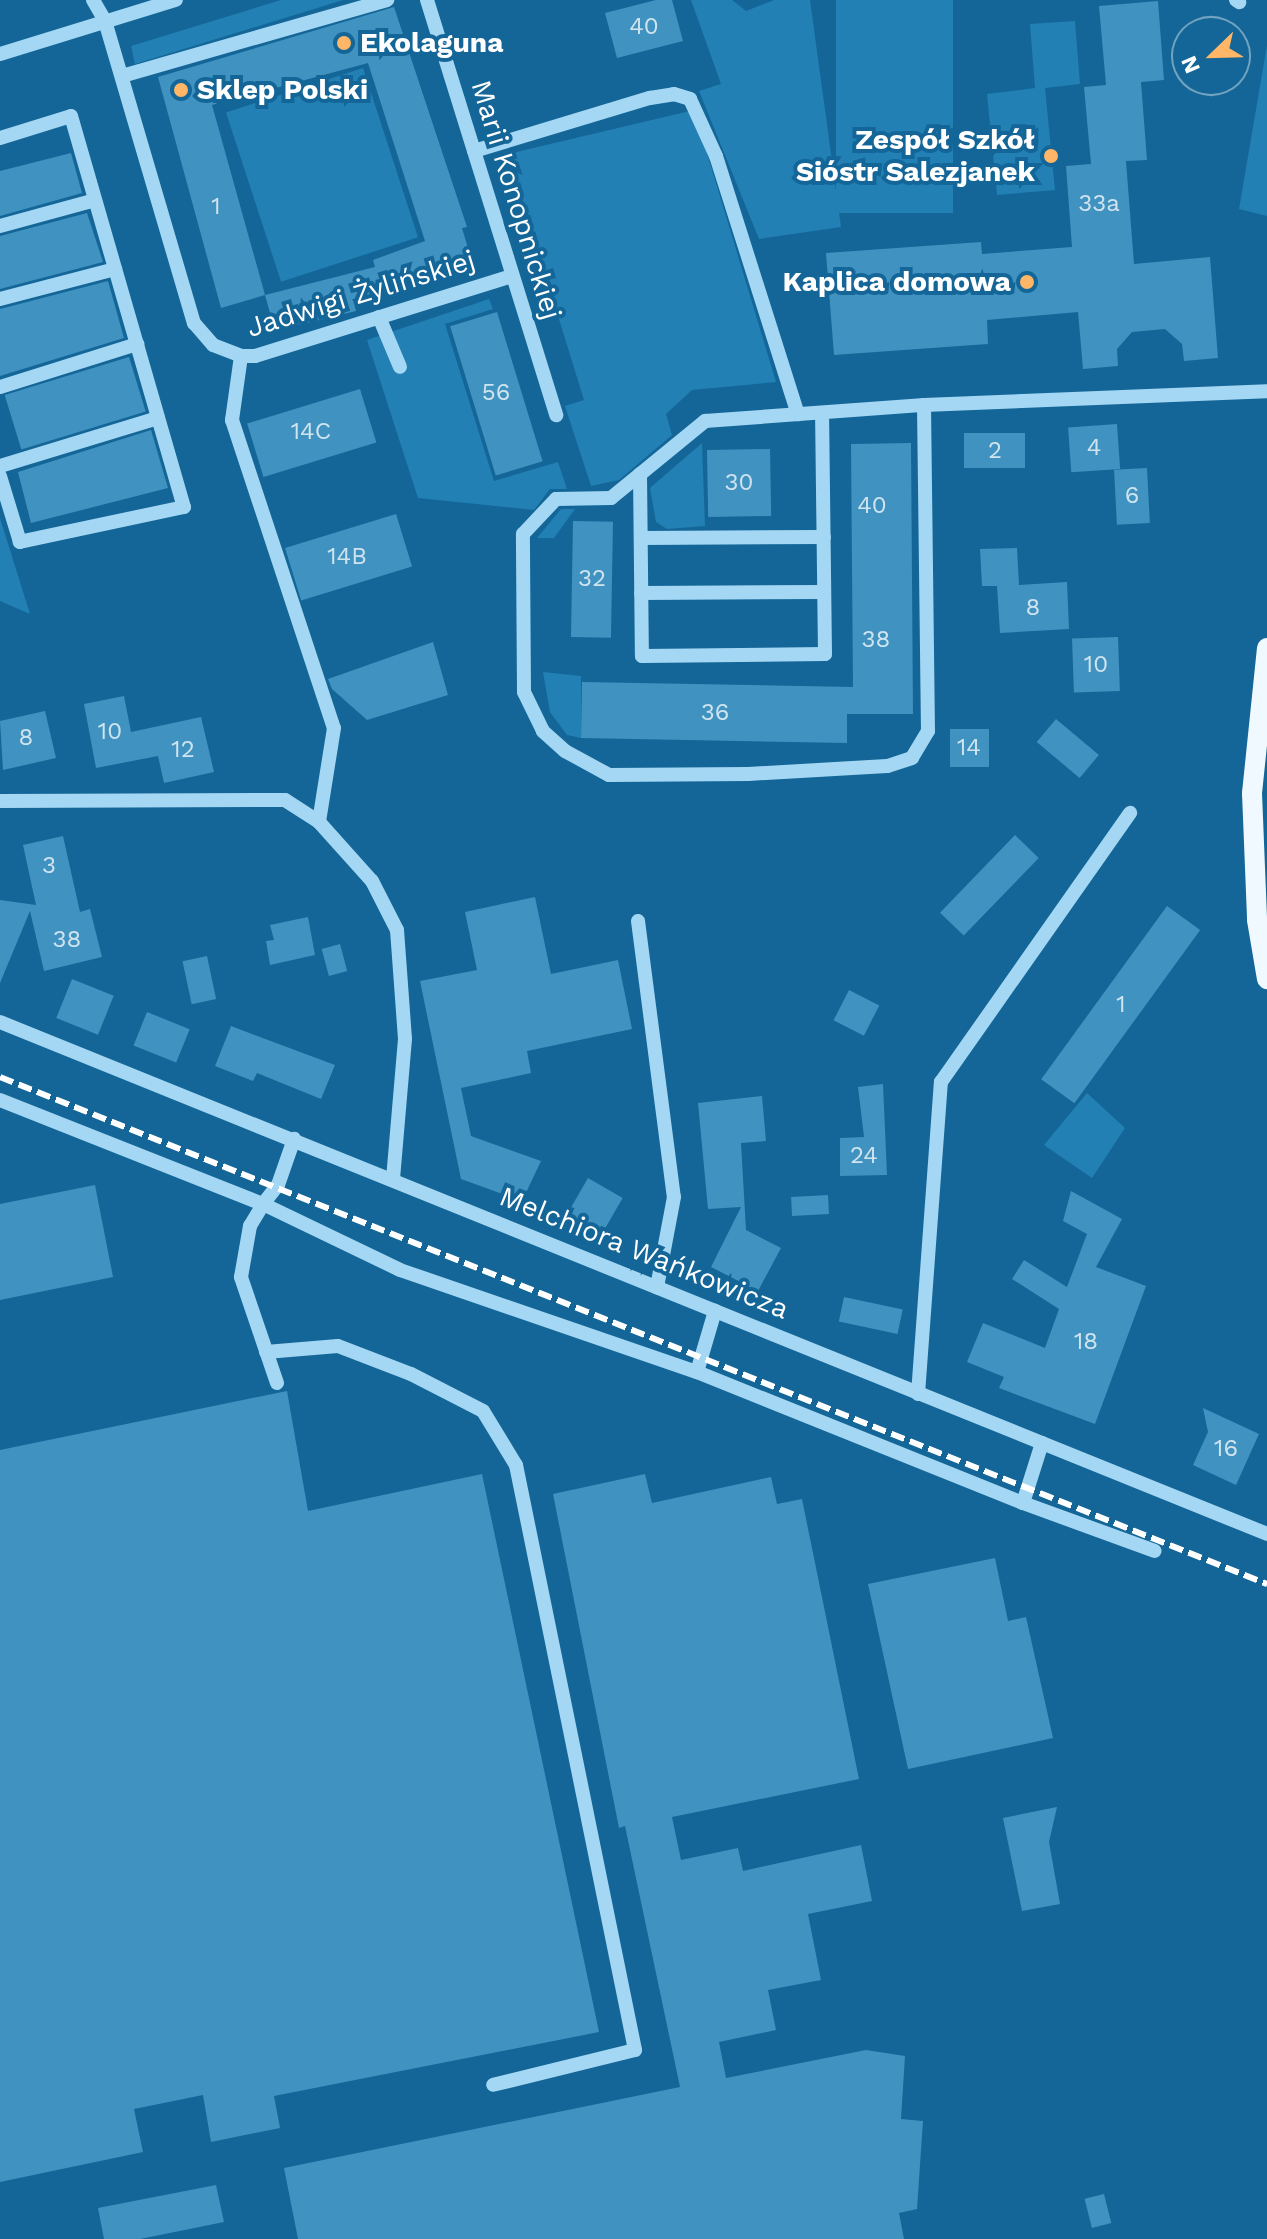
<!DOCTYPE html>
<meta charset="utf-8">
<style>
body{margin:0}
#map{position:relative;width:1267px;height:2239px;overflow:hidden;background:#136697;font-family:"Work Sans",sans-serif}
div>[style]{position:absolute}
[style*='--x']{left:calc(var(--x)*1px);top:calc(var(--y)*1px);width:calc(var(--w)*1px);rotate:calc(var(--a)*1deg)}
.green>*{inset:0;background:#2280b4;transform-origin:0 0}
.building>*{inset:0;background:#4092c0;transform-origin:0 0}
.minor>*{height:14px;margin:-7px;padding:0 7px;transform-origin:7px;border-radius:7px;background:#a4d7f3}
.major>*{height:20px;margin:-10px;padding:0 10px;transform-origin:10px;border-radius:10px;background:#f0f9ff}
.rail>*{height:6px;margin-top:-3px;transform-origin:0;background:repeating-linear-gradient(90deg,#fff 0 14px,transparent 0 20px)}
.dots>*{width:22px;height:22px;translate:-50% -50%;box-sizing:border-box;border:4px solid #136697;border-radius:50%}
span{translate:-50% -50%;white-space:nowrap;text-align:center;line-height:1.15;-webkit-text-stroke:8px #136697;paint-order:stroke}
.number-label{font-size:24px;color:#cfe4ef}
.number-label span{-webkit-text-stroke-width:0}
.poi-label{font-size:28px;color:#fff;font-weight:700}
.left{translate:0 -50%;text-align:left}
.right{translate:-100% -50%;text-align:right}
.street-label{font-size:28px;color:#fff}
.north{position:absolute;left:1171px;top:16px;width:80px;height:80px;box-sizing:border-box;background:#136697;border:2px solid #71a3c1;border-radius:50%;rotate:247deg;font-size:22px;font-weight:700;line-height:32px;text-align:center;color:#fff}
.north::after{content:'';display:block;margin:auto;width:28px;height:36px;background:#ffb666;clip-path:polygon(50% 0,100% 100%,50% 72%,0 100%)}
</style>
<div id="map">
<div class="green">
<i style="clip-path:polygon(281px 0,343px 0,135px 64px,131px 46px)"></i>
<i style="clip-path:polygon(691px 0,732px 0,746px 11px,774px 0,810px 0,841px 227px,759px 239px,699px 91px,721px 84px)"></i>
<i style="left:836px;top:0;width:117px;height:213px"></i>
<i style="clip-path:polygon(1075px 21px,1080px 84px,1045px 88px,1055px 190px,997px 195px,987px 94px,1035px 88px,1030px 24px)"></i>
<i style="clip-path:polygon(1267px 45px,1267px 216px,1239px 209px)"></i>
<i style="left:363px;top:68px;width:178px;height:144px;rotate:72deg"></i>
<i style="clip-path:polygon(694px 110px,776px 382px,692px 390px,666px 414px,672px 435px,619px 480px,591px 486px,565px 406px,584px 400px,508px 154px)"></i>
<i style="clip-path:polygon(489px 299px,493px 309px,445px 324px,494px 481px,558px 462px,567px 489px,550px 489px,534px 510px,418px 498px,367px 340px)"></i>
<i style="clip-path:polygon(702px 443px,705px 526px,667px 529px,656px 522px,650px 488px)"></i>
<i style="clip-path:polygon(561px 509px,575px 509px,554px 538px,537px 538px)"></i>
<i style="clip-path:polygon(0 518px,30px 614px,0 601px)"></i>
<i style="clip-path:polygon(543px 672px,581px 676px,581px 738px,567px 735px,550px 712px)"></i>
<i style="clip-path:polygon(1087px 1093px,1125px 1128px,1092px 1178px,1044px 1145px)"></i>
</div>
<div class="building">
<i style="clip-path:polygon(656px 0,672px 0,683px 41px,617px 58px,605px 13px)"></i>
<i style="clip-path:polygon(1158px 1px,1164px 80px,1141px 82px,1147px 160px,1126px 161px,1134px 264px,1210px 257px,1218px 358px,1184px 361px,1182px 344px,1165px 329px,1132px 332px,1117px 349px,1118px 366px,1083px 369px,1078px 312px,987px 320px,988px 344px,834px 355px,826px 253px,981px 242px,982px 254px,1072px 247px,1066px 166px,1091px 164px,1084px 87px,1106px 85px,1099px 6px)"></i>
<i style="clip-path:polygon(evenodd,394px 7px,467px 227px,462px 228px,473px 265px,355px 305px,356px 311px,275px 331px,265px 295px,221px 308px,158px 77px,394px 7px,368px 63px,425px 241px,373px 260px,375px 267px,265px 295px,212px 105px,368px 63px)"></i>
<i style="clip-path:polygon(71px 153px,82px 193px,0 216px,0 171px)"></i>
<i style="clip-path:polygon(87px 213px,103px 262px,0 289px,0 236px)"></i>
<i style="clip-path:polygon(108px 281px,124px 338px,0 376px,0 309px)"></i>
<i style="left:497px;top:312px;width:156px;height:49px;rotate:73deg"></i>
<i style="left:129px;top:357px;width:57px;height:130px;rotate:73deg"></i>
<i style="left:360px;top:389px;width:56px;height:118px;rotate:73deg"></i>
<i style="left:1117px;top:424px;width:45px;height:49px;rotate:86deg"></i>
<i style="clip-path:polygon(151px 430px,168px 488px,31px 523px,18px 472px)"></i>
<i style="left:964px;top:433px;width:61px;height:35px"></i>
<i style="clip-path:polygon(911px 443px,913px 714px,847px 714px,847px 743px,581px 738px,582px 682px,853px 687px,851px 444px)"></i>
<i style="left:770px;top:449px;width:67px;height:63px;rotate:89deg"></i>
<i style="left:1147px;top:468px;width:55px;height:33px;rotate:87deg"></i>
<i style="left:396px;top:514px;width:55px;height:116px;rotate:73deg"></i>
<i style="left:573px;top:521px;width:40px;height:116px;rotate:1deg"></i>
<i style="clip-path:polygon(1017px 548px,1019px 585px,1067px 582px,1069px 629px,1000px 633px,997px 586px,982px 586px,980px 549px)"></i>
<i style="left:1118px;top:637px;width:54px;height:46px;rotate:88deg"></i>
<i style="clip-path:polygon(433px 642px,448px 695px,367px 720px,332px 689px,328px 679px)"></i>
<i style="clip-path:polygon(124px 696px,131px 732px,201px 717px,214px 772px,164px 783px,158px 756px,96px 768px,84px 704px)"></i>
<i style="clip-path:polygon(45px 711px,56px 758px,3px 770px,0 721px)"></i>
<i style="left:1056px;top:719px;width:56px;height:30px;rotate:40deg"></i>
<i style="left:989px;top:729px;width:38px;height:39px;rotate:90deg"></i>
<i style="left:1015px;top:835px;width:33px;height:108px;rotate:44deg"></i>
<i style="clip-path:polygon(63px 836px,80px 912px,90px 909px,102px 957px,44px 971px,30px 911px,0 983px,0 900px,36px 905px,23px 845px)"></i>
<i style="clip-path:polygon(535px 897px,551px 974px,618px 960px,632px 1029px,527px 1051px,531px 1073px,461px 1088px,471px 1136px,541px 1161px,522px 1201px,461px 1179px,420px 981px,477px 970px,465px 912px)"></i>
<i style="left:1167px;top:906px;width:41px;height:214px;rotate:36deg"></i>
<i style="clip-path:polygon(308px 917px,315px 955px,270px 965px,266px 941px,274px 940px,270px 925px)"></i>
<i style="left:340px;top:944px;width:28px;height:19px;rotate:75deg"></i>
<i style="left:207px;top:956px;width:44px;height:25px;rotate:78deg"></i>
<i style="left:72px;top:979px;width:45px;height:42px;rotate:22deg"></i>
<i style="left:849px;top:990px;width:34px;height:34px;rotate:27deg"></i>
<i style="left:147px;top:1012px;width:46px;height:36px;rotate:22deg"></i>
<i style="clip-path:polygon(231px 1026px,335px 1065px,321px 1099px,257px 1073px,253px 1081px,215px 1066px)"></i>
<i style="clip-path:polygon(883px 1084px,887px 1175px,840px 1176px,840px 1138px,864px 1137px,858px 1087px)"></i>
<i style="clip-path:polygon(762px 1096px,766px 1141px,741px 1143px,746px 1230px,781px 1248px,758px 1291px,711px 1267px,741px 1207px,708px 1209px,698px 1103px)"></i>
<i style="left:588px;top:1178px;width:40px;height:43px;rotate:30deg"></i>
<i style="clip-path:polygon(95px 1185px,113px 1277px,0 1300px,0 1204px)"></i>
<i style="clip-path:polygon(1071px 1191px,1122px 1219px,1096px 1267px,1146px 1286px,1095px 1424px,999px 1388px,1004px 1377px,967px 1362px,983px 1323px,1045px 1348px,1059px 1309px,1012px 1279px,1024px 1260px,1067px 1287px,1087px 1234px,1063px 1221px)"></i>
<i style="left:828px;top:1195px;width:19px;height:37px;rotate:87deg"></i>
<i style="left:844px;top:1297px;width:60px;height:25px;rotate:12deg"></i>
<i style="clip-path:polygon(287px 1391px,308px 1511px,482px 1474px,599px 2032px,274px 2096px,280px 2128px,211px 2142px,203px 2095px,134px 2109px,143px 2152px,0 2182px,0 1450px)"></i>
<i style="clip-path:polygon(1203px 1408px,1259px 1434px,1236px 1485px,1193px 1465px,1208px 1432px)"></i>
<i style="clip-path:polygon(645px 1474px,652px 1503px,771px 1477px,777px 1504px,802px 1499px,859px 1779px,672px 1817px,681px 1860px,738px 1848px,743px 1871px,861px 1845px,872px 1901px,808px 1914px,821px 1980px,768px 1990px,776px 2030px,719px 2042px,726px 2078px,866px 2050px,905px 2056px,901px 2119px,923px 2121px,917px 2209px,899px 2213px,904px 2239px,298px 2239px,284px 2168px,680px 2087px,625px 1826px,619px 1828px,553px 1494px)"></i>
<i style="clip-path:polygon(995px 1558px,1008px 1621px,1026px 1617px,1053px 1738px,908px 1769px,868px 1584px)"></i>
<i style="clip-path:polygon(1057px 1807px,1049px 1842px,1060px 1904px,1022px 1911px,1003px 1818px)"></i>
<i style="clip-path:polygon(216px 2185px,224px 2222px,140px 2239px,104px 2239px,98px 2208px)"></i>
<i style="left:1104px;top:2194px;width:30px;height:20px;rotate:76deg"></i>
</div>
<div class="minor">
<i style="--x:93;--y:0;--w:24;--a:60"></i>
<i style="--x:105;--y:21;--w:315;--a:73.6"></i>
<i style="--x:194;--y:323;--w:29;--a:49"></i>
<i style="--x:213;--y:345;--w:30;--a:21"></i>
<i style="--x:241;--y:356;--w:14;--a:0"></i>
<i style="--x:255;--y:356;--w:269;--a:-17.3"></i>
<i style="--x:427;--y:0;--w:435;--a:72.7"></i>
<i style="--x:1236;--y:0;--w:4;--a:34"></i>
<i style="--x:0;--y:54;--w:184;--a:-17.1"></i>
<i style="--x:122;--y:76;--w:276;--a:-16"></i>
<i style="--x:0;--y:138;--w:74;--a:-17.2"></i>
<i style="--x:71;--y:116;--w:407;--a:73.9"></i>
<i style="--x:184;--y:507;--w:168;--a:168"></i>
<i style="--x:20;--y:542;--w:69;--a:-106.9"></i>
<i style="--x:474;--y:151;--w:184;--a:-16.8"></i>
<i style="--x:650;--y:98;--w:24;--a:-9"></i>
<i style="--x:674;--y:94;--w:17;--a:17"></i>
<i style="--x:690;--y:99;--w:63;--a:65.5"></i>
<i style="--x:716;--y:156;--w:271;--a:72.4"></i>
<i style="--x:0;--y:226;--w:98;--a:-15.3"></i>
<i style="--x:0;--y:299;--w:119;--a:-14.6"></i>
<i style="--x:379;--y:317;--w:54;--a:67.2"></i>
<i style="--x:241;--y:356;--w:65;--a:98"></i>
<i style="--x:232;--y:420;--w:324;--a:71.7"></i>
<i style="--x:334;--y:728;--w:95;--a:99.1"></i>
<i style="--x:0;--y:387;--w:144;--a:-17.4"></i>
<i style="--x:924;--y:405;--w:326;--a:89.3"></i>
<i style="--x:928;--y:731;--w:31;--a:121"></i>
<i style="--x:912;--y:758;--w:26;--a:162"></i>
<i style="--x:887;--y:766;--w:139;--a:176.7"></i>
<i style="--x:748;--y:774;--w:139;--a:179.6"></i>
<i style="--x:609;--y:775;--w:50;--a:-151.4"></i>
<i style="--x:565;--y:751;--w:30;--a:-138"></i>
<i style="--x:543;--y:731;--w:43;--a:-116"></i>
<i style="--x:524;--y:692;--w:158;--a:-90.4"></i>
<i style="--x:523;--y:534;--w:48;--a:-46.7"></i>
<i style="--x:556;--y:499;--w:55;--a:-1"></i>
<i style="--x:611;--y:498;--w:122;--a:-39.3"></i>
<i style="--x:705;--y:421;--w:220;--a:-4.2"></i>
<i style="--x:924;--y:405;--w:343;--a:-2.3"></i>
<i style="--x:0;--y:466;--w:165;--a:-16.9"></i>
<i style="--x:640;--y:474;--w:182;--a:89.4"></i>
<i style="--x:642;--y:656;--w:183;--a:-0.6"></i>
<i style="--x:825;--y:654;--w:241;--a:-90.7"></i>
<i style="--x:641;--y:538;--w:183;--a:-0.3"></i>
<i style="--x:641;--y:593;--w:183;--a:-0.3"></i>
<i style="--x:0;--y:801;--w:285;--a:-0.2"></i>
<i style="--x:285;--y:800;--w:40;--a:32.9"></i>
<i style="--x:319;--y:822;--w:79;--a:48.1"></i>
<i style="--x:372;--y:881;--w:55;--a:63"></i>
<i style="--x:397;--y:930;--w:109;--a:85.8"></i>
<i style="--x:405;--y:1039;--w:140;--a:94.9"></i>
<i style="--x:638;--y:921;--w:278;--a:82.6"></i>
<i style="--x:674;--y:1197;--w:92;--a:100.7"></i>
<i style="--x:0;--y:1022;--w:1367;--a:22"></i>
<i style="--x:0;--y:1100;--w:283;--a:21.6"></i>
<i style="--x:263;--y:1204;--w:24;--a:-52"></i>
<i style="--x:278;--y:1185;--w:49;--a:-70.8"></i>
<i style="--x:266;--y:1352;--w:72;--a:-4.8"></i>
<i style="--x:338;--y:1346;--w:78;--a:21"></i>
<i style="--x:411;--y:1374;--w:81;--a:27.2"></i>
<i style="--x:483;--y:1411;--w:63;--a:58.6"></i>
<i style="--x:516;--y:1465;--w:597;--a:78.5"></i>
<i style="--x:635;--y:2050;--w:146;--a:166.2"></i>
<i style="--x:697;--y:1372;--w:351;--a:21.9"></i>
<i style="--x:1023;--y:1503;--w:63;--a:-72.4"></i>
<i style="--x:277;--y:1383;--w:112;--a:-108.8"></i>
<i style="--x:241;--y:1277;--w:52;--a:-80"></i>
<i style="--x:250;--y:1226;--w:26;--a:-59"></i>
<i style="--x:263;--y:1204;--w:152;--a:25.7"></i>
<i style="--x:400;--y:1270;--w:314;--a:19"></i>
<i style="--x:697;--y:1372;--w:64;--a:-73.6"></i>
<i style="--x:918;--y:1394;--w:313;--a:-85.8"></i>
<i style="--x:941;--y:1082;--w:329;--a:-54.9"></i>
<i style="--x:1023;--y:1503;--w:140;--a:20"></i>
</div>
<div class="major">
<i style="--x:1267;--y:648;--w:146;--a:95.9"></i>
<i style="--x:1252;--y:793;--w:127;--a:87.7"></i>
<i style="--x:1257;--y:920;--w:60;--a:80.4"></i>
</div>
<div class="rail">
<i style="--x:0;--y:1077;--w:1365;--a:21.81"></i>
</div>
<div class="dots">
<i style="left:344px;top:43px;background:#ffb666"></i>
<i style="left:181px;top:90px;background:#ffb666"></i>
<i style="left:1051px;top:156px;background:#ffb666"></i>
<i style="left:1027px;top:282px;background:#ffb666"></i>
</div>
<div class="number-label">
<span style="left:644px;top:27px">40</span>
<span style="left:1099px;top:204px">33a</span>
<span style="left:216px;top:207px">1</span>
<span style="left:496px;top:393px">56</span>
<span style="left:311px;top:432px">14C</span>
<span style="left:1094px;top:448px">4</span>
<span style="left:995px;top:451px">2</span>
<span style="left:739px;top:483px">30</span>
<span style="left:1132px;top:496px">6</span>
<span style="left:872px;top:506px">40</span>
<span style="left:347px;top:557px">14B</span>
<span style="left:592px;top:579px">32</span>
<span style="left:1033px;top:608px">8</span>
<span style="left:876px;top:640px">38</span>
<span style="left:1096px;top:665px">10</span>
<span style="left:715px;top:713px">36</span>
<span style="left:110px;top:732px">10</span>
<span style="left:26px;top:738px">8</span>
<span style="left:969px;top:748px">14</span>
<span style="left:183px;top:750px">12</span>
<span style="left:49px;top:866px">3</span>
<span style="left:67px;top:940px">38</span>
<span style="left:1121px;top:1005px">1</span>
<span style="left:864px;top:1156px">24</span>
<span style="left:1086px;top:1342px">18</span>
<span style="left:1226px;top:1449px">16</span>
</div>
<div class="poi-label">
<span class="left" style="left:360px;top:43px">Ekolaguna</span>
<span class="left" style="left:197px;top:90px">Sklep Polski</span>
<span class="right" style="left:1035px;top:156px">Zespół Szkół<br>Sióstr Salezjanek</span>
<span class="right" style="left:1011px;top:282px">Kaplica domowa</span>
</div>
<div class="street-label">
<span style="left:516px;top:200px;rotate:73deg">Marii Konopnickiej</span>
<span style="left:361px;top:294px;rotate:-17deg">Jadwigi Żylińskiej</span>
<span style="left:644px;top:1253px;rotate:22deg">Melchiora Wańkowicza</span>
</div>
<div class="north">N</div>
</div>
